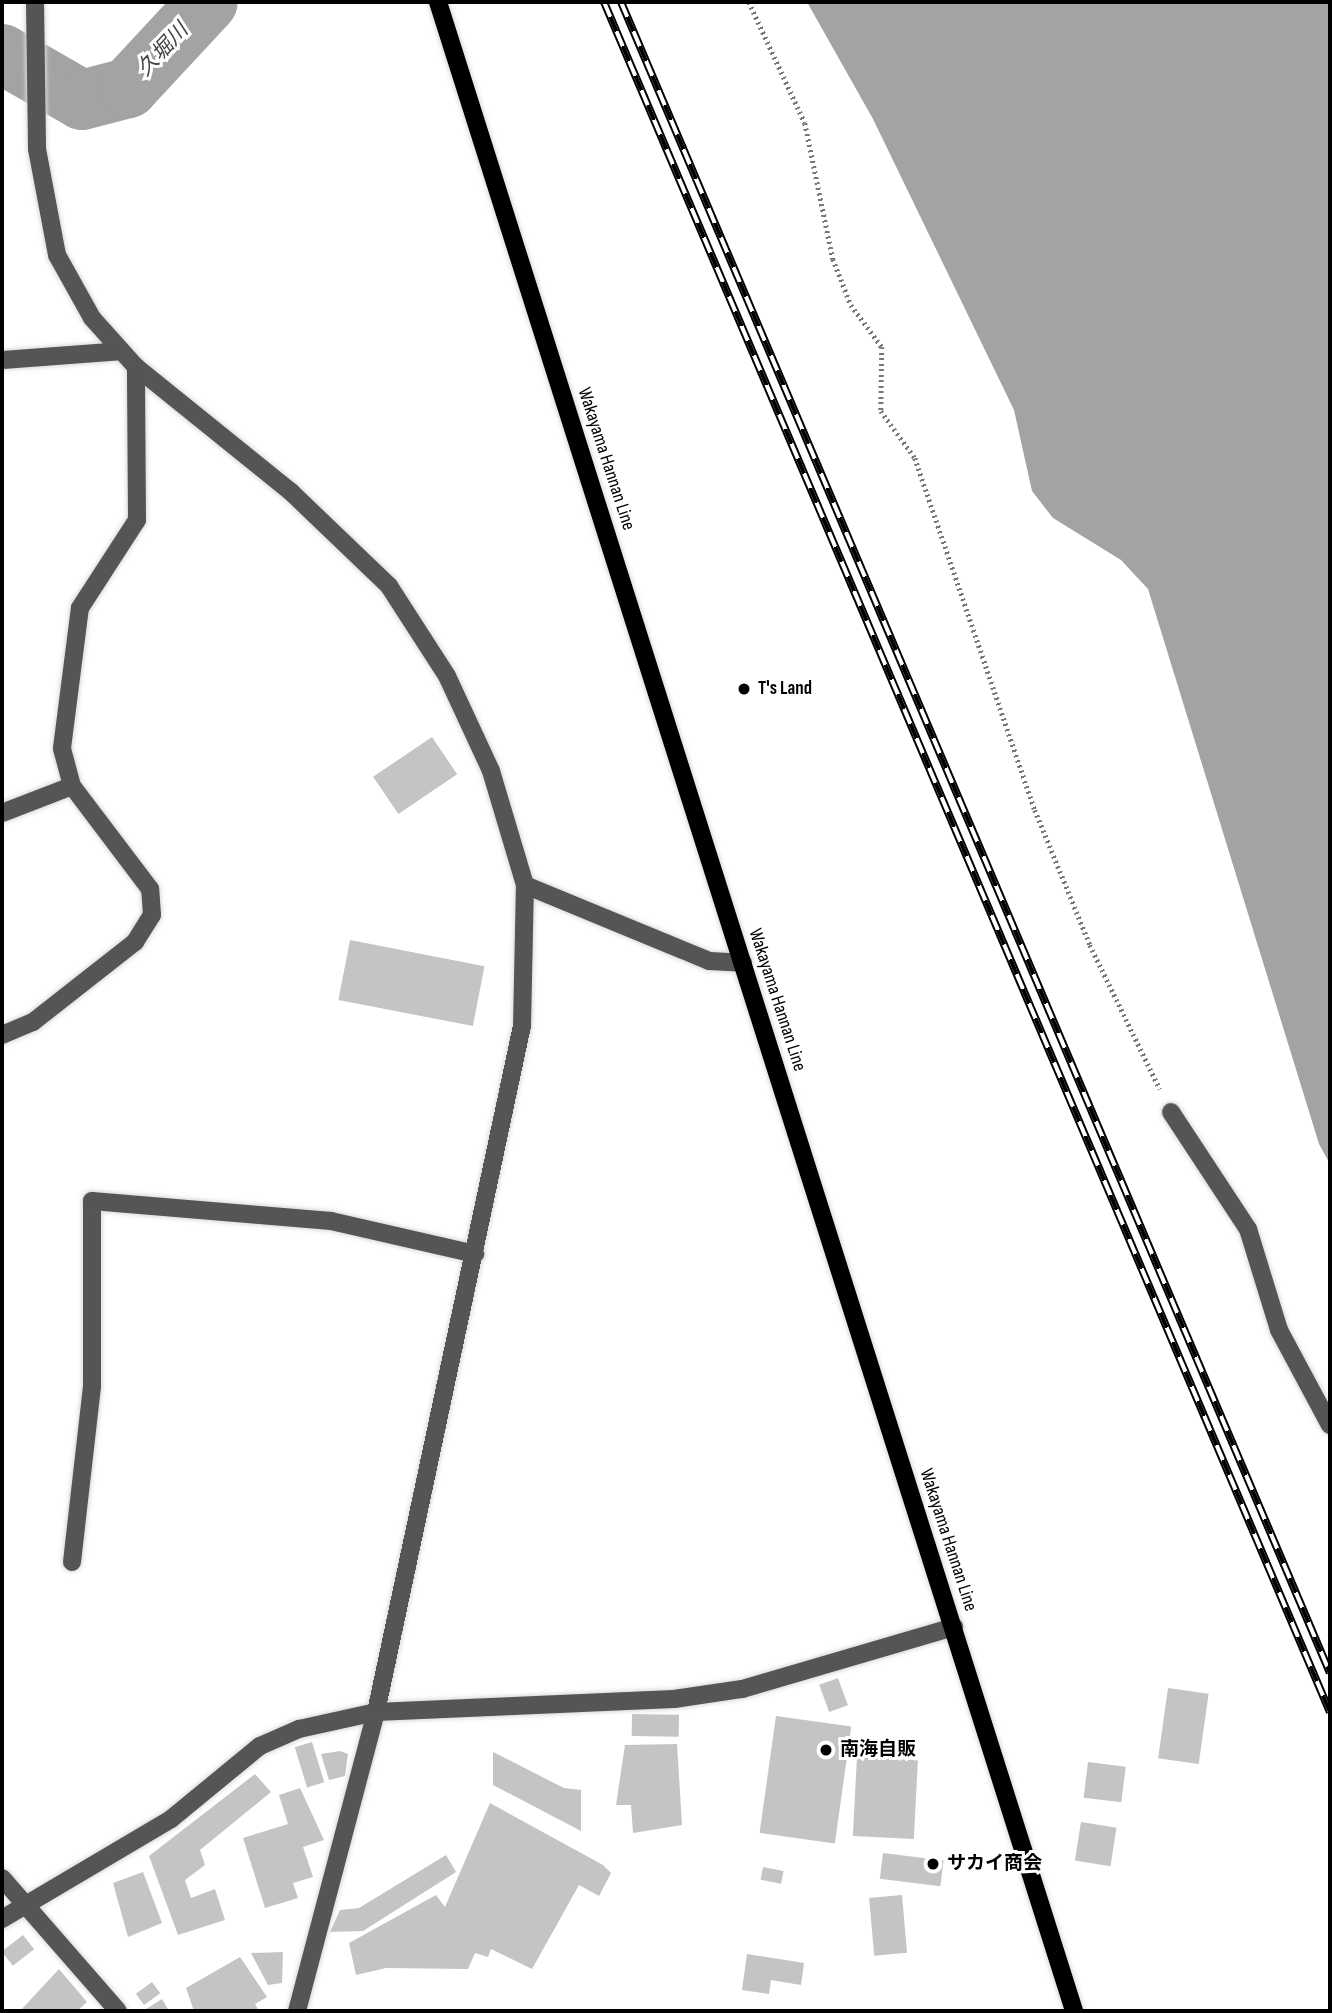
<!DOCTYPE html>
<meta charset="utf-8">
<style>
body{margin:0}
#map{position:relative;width:1332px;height:2013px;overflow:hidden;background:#fff;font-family:"Sofia Sans Condensed","Noto Sans JP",sans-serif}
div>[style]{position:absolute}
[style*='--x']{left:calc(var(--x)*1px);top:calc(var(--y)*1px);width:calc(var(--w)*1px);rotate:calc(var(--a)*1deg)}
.water>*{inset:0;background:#a3a3a3}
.river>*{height:60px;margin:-30px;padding:0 30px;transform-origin:30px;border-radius:30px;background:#a3a3a3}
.building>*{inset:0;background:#c4c4c4;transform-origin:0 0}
.path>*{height:4.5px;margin-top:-2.25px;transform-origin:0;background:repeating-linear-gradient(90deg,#777 0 2px,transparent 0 5.5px)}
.roads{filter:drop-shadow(0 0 2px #dbdbdb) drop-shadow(0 0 2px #dbdbdb)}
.minor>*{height:18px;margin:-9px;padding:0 9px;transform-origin:9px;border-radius:9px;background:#555}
.major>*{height:18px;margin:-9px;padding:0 9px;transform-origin:9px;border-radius:9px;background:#000}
.rail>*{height:8px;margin-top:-4px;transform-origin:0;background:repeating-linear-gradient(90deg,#fff 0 16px,#000 0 32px);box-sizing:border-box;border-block:2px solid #000}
.dots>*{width:19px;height:19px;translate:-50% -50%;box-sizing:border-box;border:4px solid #fff;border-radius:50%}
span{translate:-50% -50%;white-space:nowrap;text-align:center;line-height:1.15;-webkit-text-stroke:6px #fff;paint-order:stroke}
.street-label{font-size:19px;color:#000}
.poi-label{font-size:19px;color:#000;font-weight:700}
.left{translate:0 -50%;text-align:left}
.water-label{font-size:21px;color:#444;font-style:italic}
.frame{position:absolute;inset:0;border:4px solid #000;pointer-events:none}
</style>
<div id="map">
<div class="water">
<i style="clip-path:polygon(807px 2px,1330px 2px,1330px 1164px,1319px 1144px,1148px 589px,1121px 560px,1053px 518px,1032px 491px,1014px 410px,873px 119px)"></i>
</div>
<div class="river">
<i style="--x:2;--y:54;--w:92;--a:29.9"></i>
<i style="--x:82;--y:100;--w:48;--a:-14.6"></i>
<i style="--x:128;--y:88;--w:117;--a:-47.1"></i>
</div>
<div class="building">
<i style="left:432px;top:737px;width:45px;height:71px;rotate:56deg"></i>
<i style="left:350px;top:940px;width:137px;height:61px;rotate:11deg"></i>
<i style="left:838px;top:1678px;width:29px;height:20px;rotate:70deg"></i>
<i style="left:1168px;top:1688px;width:41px;height:71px;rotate:8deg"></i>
<i style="left:632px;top:1714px;width:47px;height:22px;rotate:1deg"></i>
<i style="left:776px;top:1716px;width:76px;height:118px;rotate:8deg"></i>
<i style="left:312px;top:1742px;width:42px;height:18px;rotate:73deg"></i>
<i style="clip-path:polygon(677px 1744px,682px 1825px,633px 1833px,631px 1805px,616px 1805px,625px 1745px)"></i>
<i style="clip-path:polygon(340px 1751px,348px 1754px,345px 1776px,329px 1780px,321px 1754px)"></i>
<i style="clip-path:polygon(493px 1752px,564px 1788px,581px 1790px,581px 1831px,493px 1785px)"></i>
<i style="left:857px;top:1757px;width:61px;height:79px;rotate:3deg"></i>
<i style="left:1088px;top:1762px;width:38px;height:36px;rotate:7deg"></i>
<i style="clip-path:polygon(255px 1774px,271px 1792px,200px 1850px,205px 1865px,185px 1880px,191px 1898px,215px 1889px,225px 1920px,178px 1935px,149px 1856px)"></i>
<i style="clip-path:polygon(300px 1788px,324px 1840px,303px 1847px,313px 1877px,293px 1883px,298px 1898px,265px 1908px,243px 1838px,288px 1824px,279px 1795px)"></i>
<i style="clip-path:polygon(490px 1803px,603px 1865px,611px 1873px,599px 1896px,579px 1885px,532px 1969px,491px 1949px,488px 1957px,475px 1953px,468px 1969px,386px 1968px,356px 1975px,349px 1943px,436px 1895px,445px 1907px)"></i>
<i style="left:1081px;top:1822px;width:36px;height:39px;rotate:9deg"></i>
<i style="left:883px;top:1853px;width:61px;height:26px;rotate:7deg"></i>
<i style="clip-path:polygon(446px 1855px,456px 1872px,363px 1931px,330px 1932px,340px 1910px,359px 1908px)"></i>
<i style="left:763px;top:1867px;width:21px;height:13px;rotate:11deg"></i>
<i style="clip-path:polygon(143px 1872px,162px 1923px,128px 1937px,113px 1883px)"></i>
<i style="left:902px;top:1895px;width:58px;height:33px;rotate:85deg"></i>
<i style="left:23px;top:1935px;width:18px;height:27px;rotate:52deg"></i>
<i style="clip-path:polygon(283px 1952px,282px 1983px,268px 1985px,251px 1953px)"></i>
<i style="clip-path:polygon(747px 1954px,804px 1963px,801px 1985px,771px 1980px,769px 1994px,742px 1990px)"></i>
<i style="clip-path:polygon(240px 1957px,267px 1997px,255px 2004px,259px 2011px,194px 2011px,186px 1988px)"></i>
<i style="clip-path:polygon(59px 1969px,87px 2002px,77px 2011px,20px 2011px)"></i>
<i style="left:152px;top:1982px;width:14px;height:20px;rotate:54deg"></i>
<i style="clip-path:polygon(162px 1999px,169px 2011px,147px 2011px,146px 2009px)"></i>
</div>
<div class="path">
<i style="--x:749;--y:2;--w:133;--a:65.2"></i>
<i style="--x:805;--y:123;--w:139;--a:78.4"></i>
<i style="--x:833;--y:259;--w:49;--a:68.6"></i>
<i style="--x:851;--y:305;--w:52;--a:53.6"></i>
<i style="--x:882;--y:347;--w:64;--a:90.9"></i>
<i style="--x:881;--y:411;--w:58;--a:54.1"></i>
<i style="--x:915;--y:458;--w:372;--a:71.2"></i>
<i style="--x:1035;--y:810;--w:146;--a:67.8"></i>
<i style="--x:1090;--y:945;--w:160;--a:64.1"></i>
</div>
<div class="roads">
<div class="minor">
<i style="--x:35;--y:2;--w:147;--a:89.2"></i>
<i style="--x:37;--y:149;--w:108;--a:79.3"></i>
<i style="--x:57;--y:255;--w:72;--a:60.9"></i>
<i style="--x:92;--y:318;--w:66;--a:48.1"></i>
<i style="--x:136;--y:367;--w:199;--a:38.9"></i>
<i style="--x:291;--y:492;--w:136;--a:43.8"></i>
<i style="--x:389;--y:586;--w:107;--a:57.2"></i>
<i style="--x:447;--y:676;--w:105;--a:65.1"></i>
<i style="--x:491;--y:771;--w:119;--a:73.4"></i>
<i style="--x:2;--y:360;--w:119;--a:-4.3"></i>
<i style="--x:2;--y:813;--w:75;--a:-21.1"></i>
<i style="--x:2;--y:1035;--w:34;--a:-23"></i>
<i style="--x:33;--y:1022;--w:130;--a:-38.1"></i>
<i style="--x:135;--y:942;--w:32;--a:-58"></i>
<i style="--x:152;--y:915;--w:26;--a:-94"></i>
<i style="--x:150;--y:889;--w:129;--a:-127.1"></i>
<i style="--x:72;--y:786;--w:39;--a:-105"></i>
<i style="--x:62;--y:748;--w:141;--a:-82.7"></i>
<i style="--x:80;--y:608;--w:105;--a:-57.1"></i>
<i style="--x:137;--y:520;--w:153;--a:-90.4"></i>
<i style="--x:1171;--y:1112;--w:140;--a:56.7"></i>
<i style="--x:1248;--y:1229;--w:106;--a:72.9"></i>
<i style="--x:1279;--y:1330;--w:108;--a:61.8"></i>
<i style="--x:72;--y:1562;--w:177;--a:-83.5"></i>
<i style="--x:92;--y:1386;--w:185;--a:-90"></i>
<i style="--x:92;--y:1201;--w:240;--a:4.8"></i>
<i style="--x:331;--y:1221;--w:148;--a:12.9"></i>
<i style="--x:2;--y:1878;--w:176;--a:48.9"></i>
<i style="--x:2;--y:1919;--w:196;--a:-30.6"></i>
<i style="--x:171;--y:1819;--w:115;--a:-39.4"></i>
<i style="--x:260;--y:1746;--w:43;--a:-23.6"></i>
<i style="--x:299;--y:1729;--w:79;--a:-12.4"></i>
<i style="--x:376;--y:1712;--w:298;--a:-2.5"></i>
<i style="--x:674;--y:1699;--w:69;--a:-8.4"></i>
<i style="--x:742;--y:1689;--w:221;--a:-16.3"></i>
<i style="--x:297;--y:2011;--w:309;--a:-75.2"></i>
<i style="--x:376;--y:1712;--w:701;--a:-77.99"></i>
<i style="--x:522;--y:1026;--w:141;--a:-88.8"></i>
<i style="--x:525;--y:885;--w:199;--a:22.4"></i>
<i style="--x:709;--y:961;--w:34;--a:3"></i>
</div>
<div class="major">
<i style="--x:438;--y:2;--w:2107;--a:72.43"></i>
</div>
</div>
<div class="rail">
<i style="--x:604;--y:2;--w:1858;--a:67"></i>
<i style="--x:621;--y:2;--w:1815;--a:67.01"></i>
</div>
<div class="dots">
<i style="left:744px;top:689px;background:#000"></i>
<i style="left:826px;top:1750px;background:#000"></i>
<i style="left:933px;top:1864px;background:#000"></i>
</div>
<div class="street-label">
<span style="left:606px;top:459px;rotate:72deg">Wakayama Hannan Line</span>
<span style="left:777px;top:1000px;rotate:72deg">Wakayama Hannan Line</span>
<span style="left:948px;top:1540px;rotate:72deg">Wakayama Hannan Line</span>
</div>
<div class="poi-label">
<span class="left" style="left:758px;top:689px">T's Land</span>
<span class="left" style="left:840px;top:1750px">南海自販</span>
<span class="left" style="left:947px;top:1864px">サカイ商会</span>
</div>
<div class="water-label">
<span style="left:163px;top:50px;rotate:-47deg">久堀川</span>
</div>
<div class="frame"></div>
</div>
